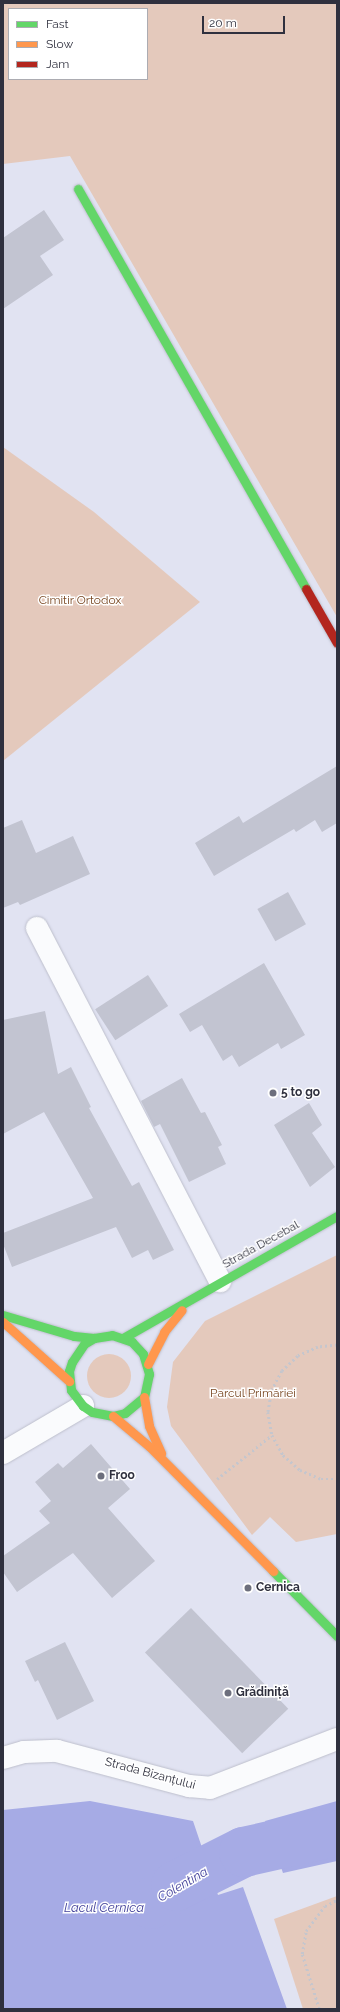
<!DOCTYPE html>
<meta charset="utf-8">
<style>
body{margin:0}
#map{position:relative;width:340px;height:2012px;overflow:hidden;background:#e1e3f2;font-family:Raleway,sans-serif}
div>[style]{position:absolute}
[style*='--x']{left:calc(var(--x)*1px);top:calc(var(--y)*1px);width:calc(var(--w)*1px);rotate:calc(var(--a)*1deg)}
.green>*{inset:0;background:#e4c9bc}
.round{border-radius:50%}
.water>*{inset:0;background:#a6abe5}
.river>*{height:50px;margin:-25px;padding:0 25px;transform-origin:25px;border-radius:25px;background:#a6abe5}
.building>*{inset:0;background:#c2c4d1;transform-origin:0 0}
.path>*{height:2.5px;margin-top:-1.25px;transform-origin:0;background:repeating-linear-gradient(90deg,#c5c6cd 0 2px,transparent 0 5px)}
.roads{filter:drop-shadow(0 0 1px #bdbfcc) drop-shadow(0 0 1px #bdbfcc)}
.street>*{height:22px;margin:-11px;padding:0 11px;transform-origin:11px;border-radius:11px;background:#fafbfd}
.fast>*{height:9px;margin:-4.5px;padding:0 4.5px;transform-origin:4.5px;border-radius:4.5px;background:#63d668}
.slow>*{height:9px;margin:-4.5px;padding:0 4.5px;transform-origin:4.5px;border-radius:4.5px;background:#ff974d}
.jam>*{height:9px;margin:-4.5px;padding:0 4.5px;transform-origin:4.5px;border-radius:4.5px;background:#b3261e}
.dots>*{width:11px;height:11px;translate:-50% -50%;box-sizing:border-box;border:2px solid #fff;border-radius:50%}
span{translate:-50% -50%;white-space:nowrap;text-align:center;line-height:1.15;-webkit-text-stroke:3px #fff;paint-order:stroke}
.park-label{font-size:12px;color:#784620}
.poi-label{font-size:12px;color:#2f303e;font-weight:700}
.left{translate:0 -50%;text-align:left}
.street-label{font-size:12px;color:#2f303e}
.water-label{font-size:13px;color:#42409a;font-style:italic}
.frame{position:absolute;inset:0;border:4px solid #2f303e;pointer-events:none}
.legend{position:absolute;left:8px;top:8px;width:140px;height:72px;box-sizing:border-box;background:#fff;border:1px solid #acacb2;margin:0;padding:5px 7px;list-style:none;font-size:12px;color:#2f303e}
.legend li{display:flex;align-items:center;gap:8px;height:20px}
.legend b{width:20px;border:1px solid #acacb2}
.scale{position:absolute;left:202px;top:16px;width:83px;height:18px;box-sizing:border-box;border:2px solid #2f303e;border-top:0;padding-left:5px;font-size:12px;line-height:14px;white-space:nowrap;color:#2f303e;-webkit-text-stroke:3px #fff;paint-order:stroke}
</style>
<div id="map">
<div class="green">
<i style="clip-path:polygon(evenodd,3px 3px,337px 3px,337px 617px,70px 156px,3px 164px,3px 3px,9px 9px,147px 9px,147px 79px,9px 79px,9px 9px)"></i>
<i style="clip-path:polygon(3px 447px,94px 512px,200px 602px,3px 761px)"></i>
<i style="clip-path:polygon(337px 1255px,337px 1534px,296px 1542px,270px 1517px,252px 1535px,171px 1426px,167px 1407px,173px 1362px,205px 1321px)"></i>
<i class="round" style="left:87px;top:1354px;width:44px;height:44px"></i>
<i style="clip-path:polygon(337px 1896px,337px 2009px,303px 2009px,274px 1919px)"></i>
</div>
<div class="water">
<i style="clip-path:polygon(90px 1801px,193px 1821px,218px 1895px,243px 1887px,287px 2009px,3px 2009px,3px 1810px)"></i>
<i style="clip-path:polygon(337px 1801px,337px 1861px,283px 1873px,265px 1821px)"></i>
</div>
<div class="river">
<i style="--x:151;--y:1904;--w:31;--a:-36"></i>
<i style="--x:176;--y:1886;--w:76;--a:-26.6"></i>
<i style="--x:244;--y:1852;--w:95;--a:-12.7"></i>
</div>
<div class="building">
<i style="clip-path:polygon(44px 210px,64px 240px,40px 256px,53px 275px,3px 309px,3px 238px)"></i>
<i style="clip-path:polygon(337px 766px,337px 823px,322px 832px,315px 820px,296px 832px,294px 829px,214px 876px,195px 843px,239px 816px,243px 823px)"></i>
<i style="clip-path:polygon(22px 820px,36px 853px,73px 836px,90px 874px,20px 905px,18px 902px,3px 908px,3px 828px)"></i>
<i style="left:288px;top:892px;width:37px;height:35px;rotate:61deg"></i>
<i style="clip-path:polygon(264px 963px,305px 1035px,281px 1049px,278px 1043px,239px 1067px,232px 1055px,223px 1061px,202px 1025px,190px 1032px,179px 1014px)"></i>
<i style="left:148px;top:975px;width:37px;height:63px;rotate:57deg"></i>
<i style="clip-path:polygon(45px 1011px,58px 1074px,71px 1067px,91px 1107px,89px 1108px,132px 1186px,139px 1182px,174px 1250px,153px 1260px,148px 1250px,132px 1258px,116px 1227px,12px 1267px,3px 1244px,3px 1233px,93px 1198px,44px 1112px,3px 1134px,3px 1020px)"></i>
<i style="clip-path:polygon(182px 1078px,201px 1113px,205px 1112px,222px 1145px,218px 1147px,226px 1164px,189px 1182px,160px 1124px,154px 1127px,141px 1101px)"></i>
<i style="clip-path:polygon(309px 1103px,322px 1125px,312px 1133px,335px 1167px,310px 1187px,274px 1125px)"></i>
<i style="clip-path:polygon(91px 1444px,130px 1489px,108px 1508px,155px 1561px,112px 1598px,73px 1553px,17px 1592px,3px 1572px,3px 1556px,50px 1523px,39px 1511px,51px 1501px,35px 1482px,58px 1463px,63px 1468px)"></i>
<i style="left:191px;top:1608px;width:140px;height:64px;rotate:46deg"></i>
<i style="clip-path:polygon(65px 1642px,94px 1701px,57px 1720px,38px 1680px,35px 1682px,25px 1661px)"></i>
</div>
<div class="path">
<i style="--x:337;--y:1345;--w:19;--a:174"></i>
<i style="--x:318;--y:1347;--w:22;--a:156"></i>
<i style="--x:298;--y:1356;--w:22;--a:137"></i>
<i style="--x:282;--y:1371;--w:21;--a:118"></i>
<i style="--x:272;--y:1390;--w:22;--a:100"></i>
<i style="--x:268;--y:1412;--w:23;--a:80"></i>
<i style="--x:272;--y:1435;--w:23;--a:61"></i>
<i style="--x:283;--y:1455;--w:23;--a:41"></i>
<i style="--x:300;--y:1470;--w:23;--a:23"></i>
<i style="--x:321;--y:1479;--w:16;--a:0"></i>
<i style="--x:217;--y:1479;--w:70;--a:-38.7"></i>
<i style="--x:319;--y:2009;--w:58;--a:-107.2"></i>
<i style="--x:302;--y:1954;--w:23;--a:-80"></i>
<i style="--x:306;--y:1931;--w:31;--a:-53"></i>
<i style="--x:325;--y:1906;--w:13;--a:-27"></i>
</div>
<div class="roads">
<div class="street">
<i style="--x:37;--y:928;--w:398;--a:62.6"></i>
<i style="--x:3;--y:1453;--w:93;--a:-30.4"></i>
<i style="--x:3;--y:1758;--w:22;--a:-16"></i>
<i style="--x:24;--y:1752;--w:33;--a:-2"></i>
<i style="--x:57;--y:1751;--w:137;--a:14.9"></i>
<i style="--x:189;--y:1786;--w:21;--a:5"></i>
<i style="--x:210;--y:1788;--w:136;--a:-21.1"></i>
</div>
<div class="fast">
<i style="--x:78;--y:189;--w:460;--a:60.3"></i>
<i style="--x:3;--y:1315;--w:74;--a:16.5"></i>
<i style="--x:74;--y:1336;--w:20;--a:6"></i>
<i style="--x:94;--y:1338;--w:18;--a:-9"></i>
<i style="--x:112;--y:1335;--w:21;--a:19"></i>
<i style="--x:132;--y:1342;--w:16;--a:47"></i>
<i style="--x:143;--y:1354;--w:21;--a:73"></i>
<i style="--x:149;--y:1374;--w:24;--a:102"></i>
<i style="--x:144;--y:1397;--w:25;--a:140"></i>
<i style="--x:125;--y:1413;--w:12;--a:166"></i>
<i style="--x:113;--y:1416;--w:21;--a:-169"></i>
<i style="--x:92;--y:1412;--w:11;--a:-146"></i>
<i style="--x:83;--y:1406;--w:20;--a:-127"></i>
<i style="--x:71;--y:1390;--w:19;--a:-96"></i>
<i style="--x:69;--y:1371;--w:9;--a:-72"></i>
<i style="--x:72;--y:1362;--w:22;--a:-56"></i>
<i style="--x:84;--y:1344;--w:12;--a:-31"></i>
<i style="--x:123;--y:1338;--w:246;--a:-29.7"></i>
<i style="--x:273;--y:1571;--w:91;--a:45.4"></i>
</div>
<div class="slow">
<i style="--x:3;--y:1322;--w:89;--a:41.8"></i>
<i style="--x:148;--y:1364;--w:36;--a:-63"></i>
<i style="--x:164;--y:1332;--w:28;--a:-51"></i>
<i style="--x:144;--y:1397;--w:29;--a:80"></i>
<i style="--x:149;--y:1426;--w:30;--a:66"></i>
<i style="--x:113;--y:1416;--w:48;--a:40"></i>
<i style="--x:150;--y:1447;--w:175;--a:45.2"></i>
</div>
<div class="jam">
<i style="--x:306;--y:589;--w:62;--a:60.1"></i>
</div>
</div>
<div class="dots">
<i style="left:273px;top:1093px;background:#6d6f7d"></i>
<i style="left:101px;top:1476px;background:#6d6f7d"></i>
<i style="left:248px;top:1588px;background:#6d6f7d"></i>
<i style="left:228px;top:1693px;background:#6d6f7d"></i>
</div>
<div class="park-label">
<span style="left:80px;top:601px">Cimitir Ortodox</span>
<span style="left:253px;top:1394px">Parcul Primăriei</span>
</div>
<div class="poi-label">
<span class="left" style="left:281px;top:1093px">5 to go</span>
<span class="left" style="left:109px;top:1476px">Froo</span>
<span class="left" style="left:256px;top:1588px">Cernica</span>
<span class="left" style="left:236px;top:1693px">Grădiniță</span>
</div>
<div class="street-label">
<span style="left:261px;top:1245px;rotate:-29deg">Strada Decebal</span>
<span style="left:150px;top:1774px;rotate:15deg">Strada Bizanțului</span>
</div>
<div class="water-label">
<span style="left:183px;top:1885px;rotate:-30deg">Colentina</span>
<span style="left:104px;top:1908px">Lacul Cernica</span>
</div>
<div class="frame"></div>
<ul class="legend">
<li><b style="height:5px;background:#63d668"></b>Fast</li>
<li><b style="height:5px;background:#ff974d"></b>Slow</li>
<li><b style="height:5px;background:#b3261e"></b>Jam</li>
</ul>
<div class="scale">20 m</div>
</div>
